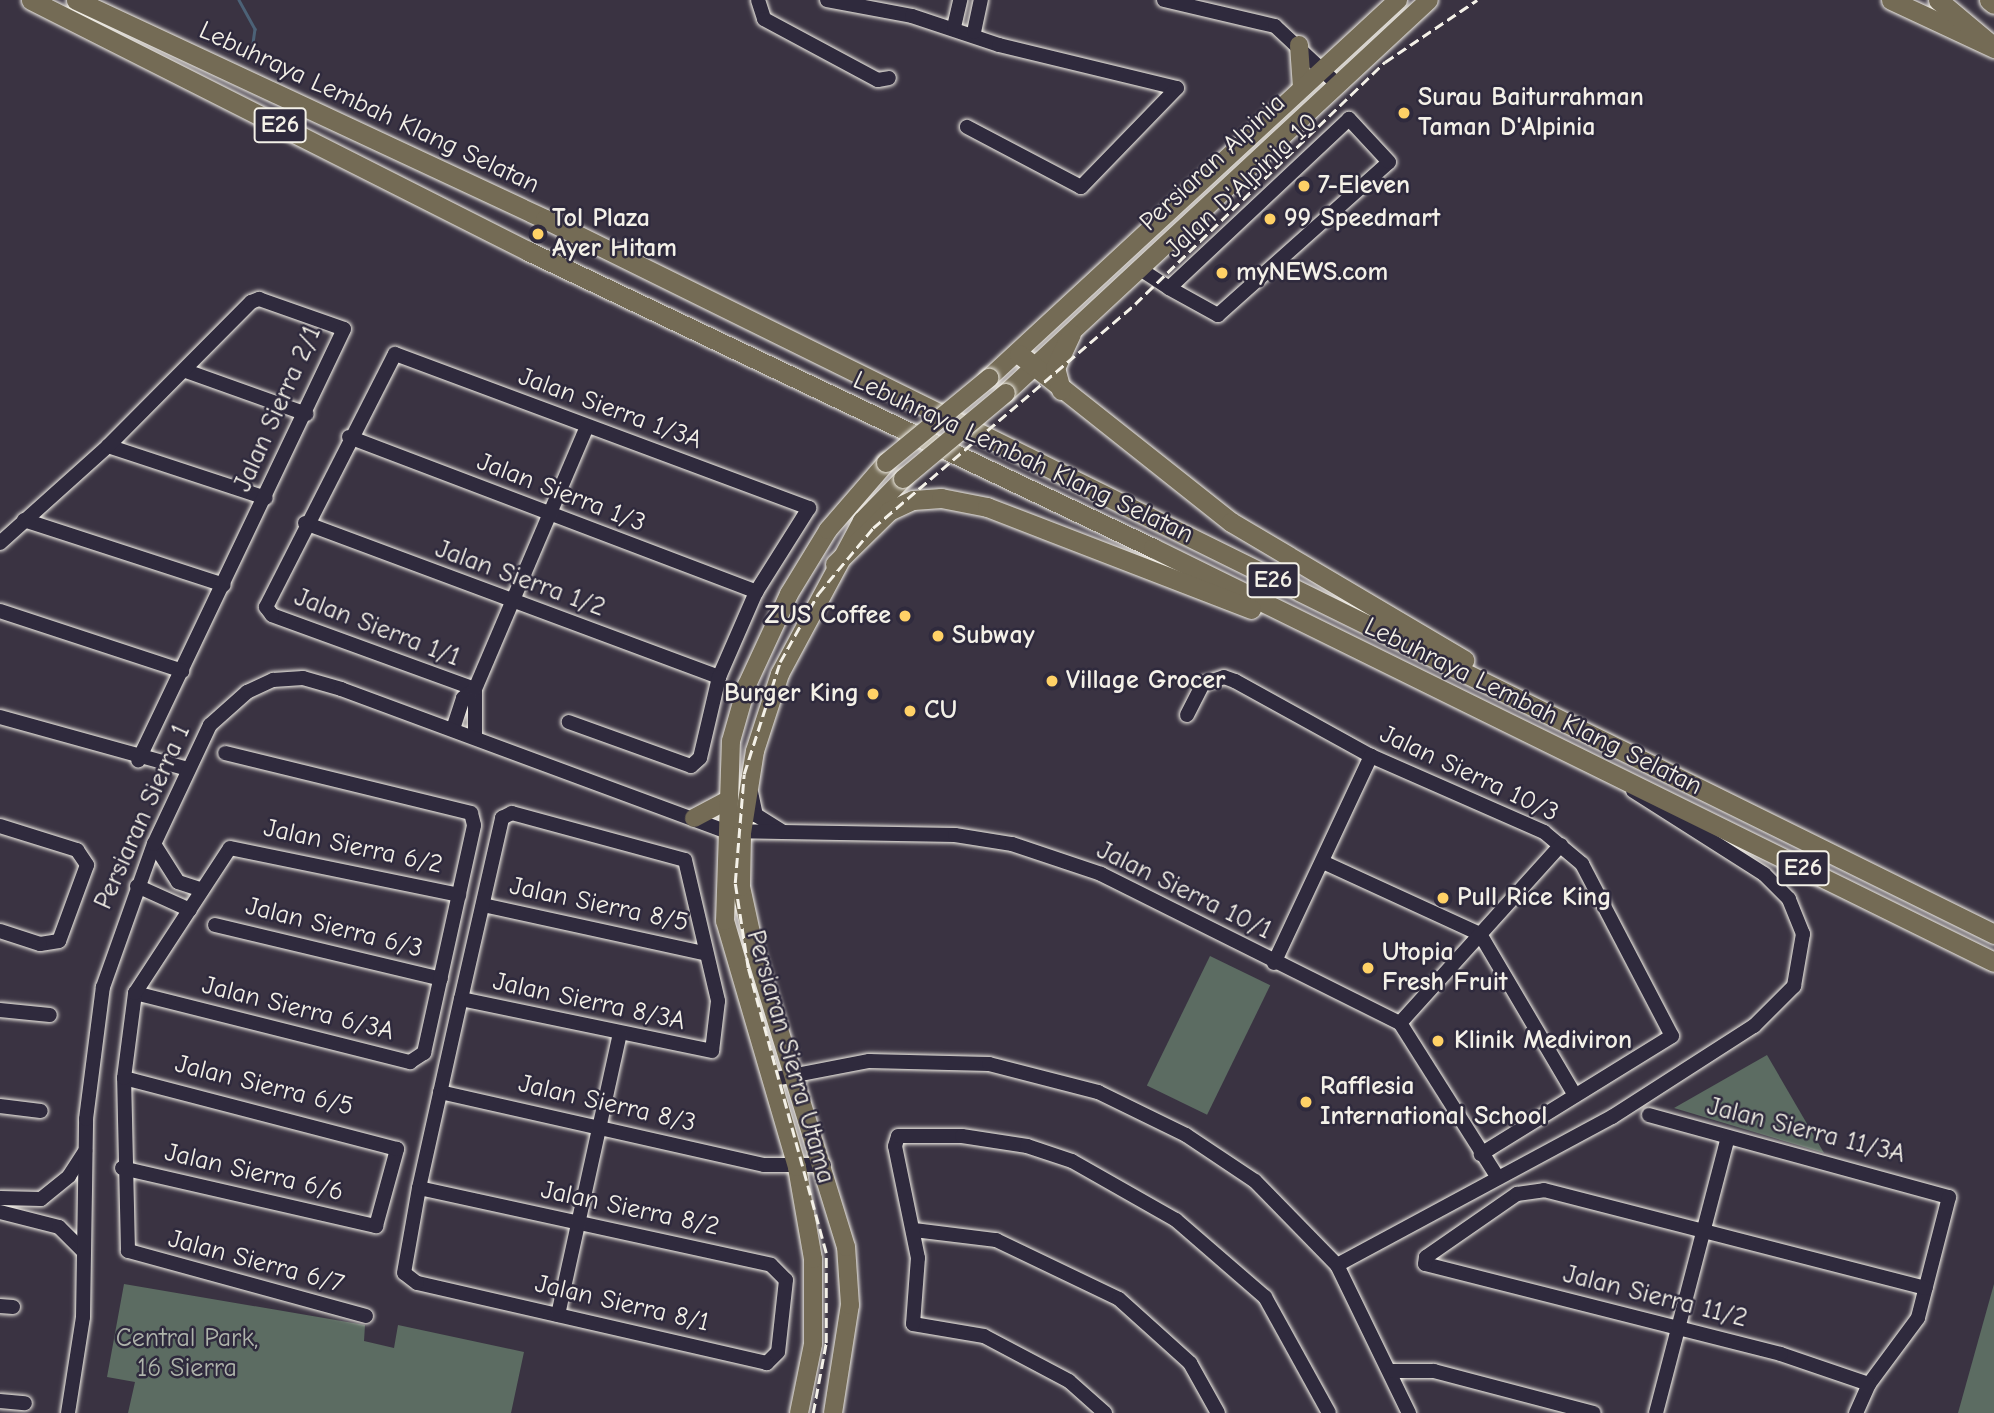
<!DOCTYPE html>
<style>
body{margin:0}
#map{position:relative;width:1994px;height:1413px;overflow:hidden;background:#3a3342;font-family:"Comic Neue",sans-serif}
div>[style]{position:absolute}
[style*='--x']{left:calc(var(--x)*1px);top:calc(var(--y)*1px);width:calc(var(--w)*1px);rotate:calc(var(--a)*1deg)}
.green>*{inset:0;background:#5c6c62;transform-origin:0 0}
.stream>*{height:2.5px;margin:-1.25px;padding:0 1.25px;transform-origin:1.25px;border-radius:1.25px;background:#4c6277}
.roads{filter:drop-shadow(0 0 2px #f4f1e8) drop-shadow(0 0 2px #f4f1e8)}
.minor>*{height:14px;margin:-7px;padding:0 7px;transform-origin:7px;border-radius:7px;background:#2f2a3d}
.major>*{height:18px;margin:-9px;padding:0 9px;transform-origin:9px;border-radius:9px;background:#746b55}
.highway>*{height:19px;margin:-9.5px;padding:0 9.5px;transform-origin:9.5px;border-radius:9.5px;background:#746b55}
.rail>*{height:2.5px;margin-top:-1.25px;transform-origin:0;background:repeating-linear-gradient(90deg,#f4f1e8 0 10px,transparent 0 15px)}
.bridges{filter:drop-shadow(0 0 2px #f4f1e8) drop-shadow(0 0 2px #f4f1e8)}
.major-bridge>*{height:18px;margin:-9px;padding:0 9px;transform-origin:9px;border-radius:9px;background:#746b55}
.dots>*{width:19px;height:19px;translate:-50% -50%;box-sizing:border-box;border:4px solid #2f2a3d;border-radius:50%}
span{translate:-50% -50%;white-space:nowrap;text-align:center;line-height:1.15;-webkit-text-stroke:5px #2f2a3d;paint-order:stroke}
.shield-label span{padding:2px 5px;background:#2f2a3d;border:2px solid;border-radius:5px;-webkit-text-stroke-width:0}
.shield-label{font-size:24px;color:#f4f1e8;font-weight:700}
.poi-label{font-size:26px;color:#f4f1e8;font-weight:700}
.left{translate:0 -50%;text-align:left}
.right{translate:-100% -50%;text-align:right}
.street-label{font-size:26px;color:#f4f1e8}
.park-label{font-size:26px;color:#b0b5ac}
</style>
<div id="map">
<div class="green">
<i style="left:1210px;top:956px;width:67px;height:144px;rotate:26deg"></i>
<i style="clip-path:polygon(1767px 1055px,1824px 1153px,1674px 1108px)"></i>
<i style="clip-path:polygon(124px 1284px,365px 1325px,364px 1341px,394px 1348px,398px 1325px,524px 1352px,511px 1413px,128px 1413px,135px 1382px,107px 1377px)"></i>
<i style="clip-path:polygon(1994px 1284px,1994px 1413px,1958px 1413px)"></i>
</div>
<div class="stream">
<i style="--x:239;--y:0;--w:33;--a:61"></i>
<i style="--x:255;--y:29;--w:14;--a:98"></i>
</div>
<div class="roads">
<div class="minor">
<i style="--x:758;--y:0;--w:20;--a:72"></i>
<i style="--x:764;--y:19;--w:129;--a:28.2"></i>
<i style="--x:878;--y:80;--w:11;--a:-10"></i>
<i style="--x:827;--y:0;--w:86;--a:10.7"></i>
<i style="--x:912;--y:16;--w:92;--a:18.4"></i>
<i style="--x:999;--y:45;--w:183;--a:13.6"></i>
<i style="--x:1177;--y:88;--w:138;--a:134.1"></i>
<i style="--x:1081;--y:187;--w:129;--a:-152.2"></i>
<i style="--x:1164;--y:0;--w:114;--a:13.2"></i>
<i style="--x:1275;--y:26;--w:83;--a:43.1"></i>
<i style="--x:954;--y:27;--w:28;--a:-77"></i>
<i style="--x:974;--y:32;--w:33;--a:-78"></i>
<i style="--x:1140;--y:269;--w:35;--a:33"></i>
<i style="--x:1169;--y:288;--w:56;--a:28.9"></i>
<i style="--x:1218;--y:315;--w:229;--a:-41.8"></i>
<i style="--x:1389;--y:162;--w:59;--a:-132.9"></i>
<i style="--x:1349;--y:119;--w:247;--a:136.8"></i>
<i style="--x:186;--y:371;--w:128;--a:19.6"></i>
<i style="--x:349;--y:437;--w:436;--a:20.8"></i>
<i style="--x:108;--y:446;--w:166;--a:18.2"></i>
<i style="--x:24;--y:520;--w:210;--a:18"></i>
<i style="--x:305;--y:523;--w:442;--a:20.4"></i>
<i style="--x:0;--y:543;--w:145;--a:-41.9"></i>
<i style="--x:108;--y:446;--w:203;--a:-45.2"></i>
<i style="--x:251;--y:302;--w:9;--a:-21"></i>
<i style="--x:259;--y:299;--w:90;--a:19.4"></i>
<i style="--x:344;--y:329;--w:478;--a:115.5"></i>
<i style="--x:0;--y:611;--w:192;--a:18.2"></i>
<i style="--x:475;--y:689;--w:216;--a:-160"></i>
<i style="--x:272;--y:615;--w:10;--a:-127"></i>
<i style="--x:266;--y:607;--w:284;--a:-63"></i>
<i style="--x:395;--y:354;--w:442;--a:20.4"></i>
<i style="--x:809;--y:508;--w:99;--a:122.2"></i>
<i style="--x:756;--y:592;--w:93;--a:113.5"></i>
<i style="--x:719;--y:677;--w:83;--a:103.2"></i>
<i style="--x:700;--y:758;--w:12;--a:138"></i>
<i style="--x:691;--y:766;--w:130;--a:-160.2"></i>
<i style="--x:1187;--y:715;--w:35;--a:-63"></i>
<i style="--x:1203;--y:684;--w:22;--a:-18"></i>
<i style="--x:1224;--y:677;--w:12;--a:20"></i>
<i style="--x:1235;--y:681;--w:155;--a:28.9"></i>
<i style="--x:1371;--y:756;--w:189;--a:23.7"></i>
<i style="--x:1544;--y:832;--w:50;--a:40.1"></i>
<i style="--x:1582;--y:864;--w:194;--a:62.4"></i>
<i style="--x:1672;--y:1036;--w:225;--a:148.3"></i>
<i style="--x:0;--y:717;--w:194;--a:15.5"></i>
<i style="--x:453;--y:729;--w:33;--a:-72"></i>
<i style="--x:463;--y:698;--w:15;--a:-37"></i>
<i style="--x:475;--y:736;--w:47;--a:-90"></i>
<i style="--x:475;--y:689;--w:283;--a:-66.9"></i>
<i style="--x:751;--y:792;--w:24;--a:78"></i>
<i style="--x:756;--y:815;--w:32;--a:32"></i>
<i style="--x:0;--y:826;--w:81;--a:17.3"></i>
<i style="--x:77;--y:850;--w:18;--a:56"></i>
<i style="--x:87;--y:865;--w:81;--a:110.2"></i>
<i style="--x:59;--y:941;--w:19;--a:171"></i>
<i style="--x:40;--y:944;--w:42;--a:-162"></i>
<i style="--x:154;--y:844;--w:45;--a:57.7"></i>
<i style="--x:178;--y:882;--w:25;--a:18"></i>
<i style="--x:1325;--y:863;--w:170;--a:24.6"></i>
<i style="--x:1480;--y:934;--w:187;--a:59.5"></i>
<i style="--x:137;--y:886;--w:58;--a:24.4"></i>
<i style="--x:483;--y:905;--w:226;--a:12.3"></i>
<i style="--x:215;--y:925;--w:232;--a:13.4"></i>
<i style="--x:1274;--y:963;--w:229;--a:-64.9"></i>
<i style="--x:135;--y:993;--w:284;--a:14.1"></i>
<i style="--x:410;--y:1062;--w:17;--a:-33"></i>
<i style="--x:424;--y:1053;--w:233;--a:-77.6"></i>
<i style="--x:474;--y:825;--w:12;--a:-104"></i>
<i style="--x:471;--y:813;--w:253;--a:-166.3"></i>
<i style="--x:0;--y:1010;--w:50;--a:5.7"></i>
<i style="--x:1400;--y:1023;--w:240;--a:-47.9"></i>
<i style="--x:770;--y:1080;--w:101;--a:-10.9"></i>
<i style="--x:869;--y:1061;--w:120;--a:1.4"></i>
<i style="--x:989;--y:1064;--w:113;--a:14.4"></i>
<i style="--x:1098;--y:1092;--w:98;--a:26"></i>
<i style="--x:1186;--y:1135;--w:83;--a:33.7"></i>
<i style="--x:1255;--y:1181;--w:117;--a:45.7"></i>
<i style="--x:1337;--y:1265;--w:165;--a:64.1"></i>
<i style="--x:440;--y:1092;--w:332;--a:12.7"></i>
<i style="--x:764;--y:1165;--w:60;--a:0"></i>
<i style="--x:0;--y:1106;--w:41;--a:7"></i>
<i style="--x:1649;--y:1115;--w:311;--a:15.3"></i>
<i style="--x:1949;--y:1197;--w:125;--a:104.4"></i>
<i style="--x:1918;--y:1318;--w:82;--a:126.6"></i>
<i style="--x:1869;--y:1384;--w:32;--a:114"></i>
<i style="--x:122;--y:1168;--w:261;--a:12.9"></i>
<i style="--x:376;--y:1226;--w:80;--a:-74.7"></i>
<i style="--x:397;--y:1149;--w:282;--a:-165.4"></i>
<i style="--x:419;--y:1188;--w:360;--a:12.3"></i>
<i style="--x:771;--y:1265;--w:21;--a:45"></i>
<i style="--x:786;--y:1280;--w:72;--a:96.3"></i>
<i style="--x:778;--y:1352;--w:16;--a:135"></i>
<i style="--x:767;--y:1363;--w:359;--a:-167.1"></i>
<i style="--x:417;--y:1283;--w:16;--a:-142"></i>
<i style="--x:404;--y:1273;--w:86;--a:-80"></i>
<i style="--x:419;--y:1188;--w:194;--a:-77.5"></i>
<i style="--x:461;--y:999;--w:186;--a:-77.2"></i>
<i style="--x:502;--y:818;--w:11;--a:-27"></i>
<i style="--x:512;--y:813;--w:179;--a:15.2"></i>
<i style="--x:685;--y:860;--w:145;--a:76.8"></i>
<i style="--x:718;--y:1001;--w:50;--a:96.8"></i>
<i style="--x:712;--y:1051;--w:256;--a:-168.3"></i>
<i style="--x:0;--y:1198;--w:41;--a:1.4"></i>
<i style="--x:41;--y:1199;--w:36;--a:-39"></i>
<i style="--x:69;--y:1176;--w:30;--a:-57"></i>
<i style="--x:0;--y:1212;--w:61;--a:14.3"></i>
<i style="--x:59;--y:1227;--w:34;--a:45"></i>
<i style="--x:914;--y:1230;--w:83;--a:7"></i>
<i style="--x:996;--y:1240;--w:136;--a:25.6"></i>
<i style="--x:1119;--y:1299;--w:96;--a:42"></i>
<i style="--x:1190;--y:1363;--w:57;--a:60.8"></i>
<i style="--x:1337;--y:1265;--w:312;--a:-28.3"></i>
<i style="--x:1612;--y:1117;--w:169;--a:-32.7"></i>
<i style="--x:1754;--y:1026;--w:57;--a:-45"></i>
<i style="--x:1794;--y:986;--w:53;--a:-80.2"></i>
<i style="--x:1803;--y:934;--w:38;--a:-112"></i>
<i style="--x:1789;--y:899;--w:35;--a:-135"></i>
<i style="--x:1764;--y:874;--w:155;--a:-147.6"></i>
<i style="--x:0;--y:1306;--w:13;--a:4"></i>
<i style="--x:558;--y:1315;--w:288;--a:-77.6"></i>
<i style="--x:366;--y:1316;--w:247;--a:-164.7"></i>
<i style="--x:128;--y:1251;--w:173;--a:-91.3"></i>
<i style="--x:124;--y:1078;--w:86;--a:-82.6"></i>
<i style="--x:135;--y:993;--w:173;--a:-56.8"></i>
<i style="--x:230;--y:848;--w:234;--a:11.6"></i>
<i style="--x:1393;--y:1371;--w:41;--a:0"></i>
<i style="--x:1434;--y:1371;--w:165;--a:14.7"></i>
<i style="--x:1869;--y:1384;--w:93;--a:-161.2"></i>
<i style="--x:1781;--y:1354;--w:367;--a:-165.8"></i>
<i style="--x:1425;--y:1264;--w:7;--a:-82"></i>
<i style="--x:1426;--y:1257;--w:111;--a:-34.7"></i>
<i style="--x:1517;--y:1194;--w:27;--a:-8"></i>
<i style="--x:1544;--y:1190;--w:394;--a:14.4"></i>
<i style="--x:0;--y:1401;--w:25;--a:5"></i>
<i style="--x:68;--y:1413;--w:97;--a:-81.1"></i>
<i style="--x:83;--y:1317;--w:198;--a:-89.1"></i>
<i style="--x:86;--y:1119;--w:133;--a:-82.7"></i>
<i style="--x:103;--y:987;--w:152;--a:-70.4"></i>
<i style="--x:154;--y:844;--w:132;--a:-64.8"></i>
<i style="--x:210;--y:725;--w:50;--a:-41.7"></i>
<i style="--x:247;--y:692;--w:29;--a:-25"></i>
<i style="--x:273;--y:680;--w:30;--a:-4"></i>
<i style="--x:303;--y:678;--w:40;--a:16"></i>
<i style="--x:341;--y:689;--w:409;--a:20.3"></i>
<i style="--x:725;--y:831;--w:230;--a:1"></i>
<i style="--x:955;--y:835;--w:58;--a:9"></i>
<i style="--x:1012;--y:844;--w:94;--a:18.6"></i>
<i style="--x:1101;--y:874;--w:334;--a:26.5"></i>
<i style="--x:1400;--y:1023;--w:183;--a:57.7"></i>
<i style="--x:1105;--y:1413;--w:48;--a:-138.4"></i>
<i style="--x:1069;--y:1381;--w:96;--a:-152.1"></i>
<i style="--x:984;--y:1336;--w:72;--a:-170.4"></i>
<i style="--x:913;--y:1324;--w:66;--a:-85.7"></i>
<i style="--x:918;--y:1258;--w:114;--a:-101.6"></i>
<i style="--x:895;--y:1146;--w:10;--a:-73"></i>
<i style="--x:898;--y:1136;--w:64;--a:0"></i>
<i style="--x:962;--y:1136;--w:66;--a:8.7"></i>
<i style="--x:1027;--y:1146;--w:47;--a:18.4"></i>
<i style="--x:1072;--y:1161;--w:120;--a:29.6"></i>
<i style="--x:1176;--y:1220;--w:118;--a:40.9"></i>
<i style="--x:1265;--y:1297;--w:132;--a:61.1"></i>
<i style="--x:1656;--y:1413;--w:285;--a:-75.4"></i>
</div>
<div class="major">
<i style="--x:1299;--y:45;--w:43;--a:86"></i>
<i style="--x:989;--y:378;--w:557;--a:-42.74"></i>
<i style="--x:1006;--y:393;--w:577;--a:-42.89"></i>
<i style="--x:694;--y:818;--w:36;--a:-28"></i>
<i style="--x:799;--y:1413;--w:70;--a:-78.5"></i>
<i style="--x:813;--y:1344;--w:85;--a:-90"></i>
<i style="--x:813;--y:1259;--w:93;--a:-99.9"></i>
<i style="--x:797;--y:1167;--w:256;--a:-106.3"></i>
<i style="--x:725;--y:921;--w:180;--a:-88.1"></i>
<i style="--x:731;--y:741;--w:58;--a:-74.1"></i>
<i style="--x:747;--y:685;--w:100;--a:-65.2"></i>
<i style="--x:789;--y:594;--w:75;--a:-58.6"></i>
<i style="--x:828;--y:530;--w:89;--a:-49.1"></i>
<i style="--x:833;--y:1413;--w:109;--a:-81.1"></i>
<i style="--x:850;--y:1305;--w:58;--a:-93.9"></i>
<i style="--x:846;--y:1247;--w:310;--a:-107.1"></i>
<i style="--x:755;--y:951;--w:66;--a:-102.3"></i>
<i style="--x:741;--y:887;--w:54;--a:-88.9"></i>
<i style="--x:742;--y:833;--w:83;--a:-81"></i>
<i style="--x:755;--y:751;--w:81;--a:-72"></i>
<i style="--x:780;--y:674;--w:174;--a:-61.8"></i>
<i style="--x:862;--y:521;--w:59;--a:-45.7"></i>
</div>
<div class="highway">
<i style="--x:31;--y:0;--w:557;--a:26.8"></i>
<i style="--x:528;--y:251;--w:692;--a:25.42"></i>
<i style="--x:1153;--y:548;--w:937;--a:26.21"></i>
<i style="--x:76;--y:0;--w:518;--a:25.03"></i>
<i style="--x:545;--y:219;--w:1616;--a:26.26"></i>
<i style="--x:1891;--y:0;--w:114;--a:25"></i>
<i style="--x:1938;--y:0;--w:65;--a:40"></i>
<i style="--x:1989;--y:0;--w:6;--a:39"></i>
<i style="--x:1019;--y:354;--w:270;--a:38.4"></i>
<i style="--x:1231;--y:522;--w:271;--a:30.6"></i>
<i style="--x:1061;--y:390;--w:23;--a:-105"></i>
<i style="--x:1055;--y:368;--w:38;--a:-65"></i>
<i style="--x:835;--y:564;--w:76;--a:-44.5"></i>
<i style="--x:889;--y:511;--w:26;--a:-25"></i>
<i style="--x:913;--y:500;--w:28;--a:-4"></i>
<i style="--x:941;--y:498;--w:47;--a:11.1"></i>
<i style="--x:987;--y:507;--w:283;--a:21.1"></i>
</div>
</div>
<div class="rail">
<i style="--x:813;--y:1413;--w:71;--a:-79.5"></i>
<i style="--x:826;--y:1343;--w:90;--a:-90"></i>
<i style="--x:826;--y:1253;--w:295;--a:-105.3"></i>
<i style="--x:748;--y:968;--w:86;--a:-98.7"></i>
<i style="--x:735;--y:883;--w:109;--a:-85.3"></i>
<i style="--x:744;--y:774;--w:118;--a:-72.2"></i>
<i style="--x:780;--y:662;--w:78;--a:-60.8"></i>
<i style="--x:818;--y:594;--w:86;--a:-50.2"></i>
<i style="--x:873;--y:528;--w:345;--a:-40.5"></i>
<i style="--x:1135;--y:304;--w:348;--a:-44.1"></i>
<i style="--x:1385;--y:62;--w:111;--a:-34"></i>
</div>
<div class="bridges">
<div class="major-bridge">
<i style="--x:886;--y:463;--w:134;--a:-39.5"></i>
<i style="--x:903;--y:479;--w:134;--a:-39.9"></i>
</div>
</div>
<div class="dots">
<i style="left:1404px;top:113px;background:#ffd166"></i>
<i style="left:1304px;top:186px;background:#ffd166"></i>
<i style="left:1270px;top:219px;background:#ffd166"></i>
<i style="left:538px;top:234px;background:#ffd166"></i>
<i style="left:1222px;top:273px;background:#ffd166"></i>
<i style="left:905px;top:616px;background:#ffd166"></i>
<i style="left:938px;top:636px;background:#ffd166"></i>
<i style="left:1052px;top:681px;background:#ffd166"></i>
<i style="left:873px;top:694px;background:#ffd166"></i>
<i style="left:910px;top:711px;background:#ffd166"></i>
<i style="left:1443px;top:898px;background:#ffd166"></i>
<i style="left:1368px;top:968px;background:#ffd166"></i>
<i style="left:1438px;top:1041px;background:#ffd166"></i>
<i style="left:1306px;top:1102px;background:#ffd166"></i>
</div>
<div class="shield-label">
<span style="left:280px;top:125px">E26</span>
<span style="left:1273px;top:580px">E26</span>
<span style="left:1803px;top:868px">E26</span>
</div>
<div class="poi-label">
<span class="left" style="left:1418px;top:113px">Surau Baiturrahman<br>Taman D'Alpinia</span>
<span class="left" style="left:1318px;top:186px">7-Eleven</span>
<span class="left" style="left:552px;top:234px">Tol Plaza<br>Ayer Hitam</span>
<span class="left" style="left:1284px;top:219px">99 Speedmart</span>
<span class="left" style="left:1236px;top:273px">myNEWS.com</span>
<span class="right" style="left:891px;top:616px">ZUS Coffee</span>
<span class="left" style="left:952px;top:636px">Subway</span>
<span class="left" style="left:1066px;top:681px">Village Grocer</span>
<span class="right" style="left:859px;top:694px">Burger King</span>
<span class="left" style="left:924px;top:711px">CU</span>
<span class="left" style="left:1457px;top:898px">Pull Rice King</span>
<span class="left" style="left:1382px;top:968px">Utopia<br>Fresh Fruit</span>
<span class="left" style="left:1454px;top:1041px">Klinik Mediviron</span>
<span class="left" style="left:1320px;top:1102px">Rafflesia<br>International School</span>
</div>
<div class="street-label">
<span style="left:369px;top:108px;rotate:25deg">Lebuhraya Lembah Klang Selatan</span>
<span style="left:1213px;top:163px;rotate:-43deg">Persiaran Alpinia</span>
<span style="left:1242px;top:186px;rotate:-43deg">Jalan D'Alpinia 10</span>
<span style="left:278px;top:409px;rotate:-66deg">Jalan Sierra 2/1</span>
<span style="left:610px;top:409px;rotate:20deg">Jalan Sierra 1/3A</span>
<span style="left:1023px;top:458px;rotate:25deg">Lebuhraya Lembah Klang Selatan</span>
<span style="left:561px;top:493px;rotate:21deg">Jalan Sierra 1/3</span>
<span style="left:520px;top:579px;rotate:20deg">Jalan Sierra 1/2</span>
<span style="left:377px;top:628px;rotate:21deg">Jalan Sierra 1/1</span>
<span style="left:1533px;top:707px;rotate:26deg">Lebuhraya Lembah Klang Selatan</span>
<span style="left:1469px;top:774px;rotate:25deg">Jalan Sierra 10/3</span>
<span style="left:143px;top:817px;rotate:-66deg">Persiaran Sierra 1</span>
<span style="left:353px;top:847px;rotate:12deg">Jalan Sierra 6/2</span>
<span style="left:1184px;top:891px;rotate:26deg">Jalan Sierra 10/1</span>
<span style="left:599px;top:905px;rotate:12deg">Jalan Sierra 8/5</span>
<span style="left:334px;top:928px;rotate:14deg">Jalan Sierra 6/3</span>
<span style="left:589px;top:1002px;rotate:12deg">Jalan Sierra 8/3A</span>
<span style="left:298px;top:1009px;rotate:14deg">Jalan Sierra 6/3A</span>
<span style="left:790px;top:1057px;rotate:74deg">Persiaran Sierra Utama</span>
<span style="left:264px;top:1086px;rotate:14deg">Jalan Sierra 6/5</span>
<span style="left:607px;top:1104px;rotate:13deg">Jalan Sierra 8/3</span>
<span style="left:1806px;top:1131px;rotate:14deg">Jalan Sierra 11/3A</span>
<span style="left:254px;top:1173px;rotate:13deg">Jalan Sierra 6/6</span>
<span style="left:630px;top:1209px;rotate:12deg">Jalan Sierra 8/2</span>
<span style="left:256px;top:1262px;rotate:15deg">Jalan Sierra 6/7</span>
<span style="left:1655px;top:1297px;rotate:14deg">Jalan Sierra 11/2</span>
<span style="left:622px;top:1304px;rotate:13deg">Jalan Sierra 8/1</span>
</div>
<div class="park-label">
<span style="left:187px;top:1354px">Central Park,<br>16 Sierra</span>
</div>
</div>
